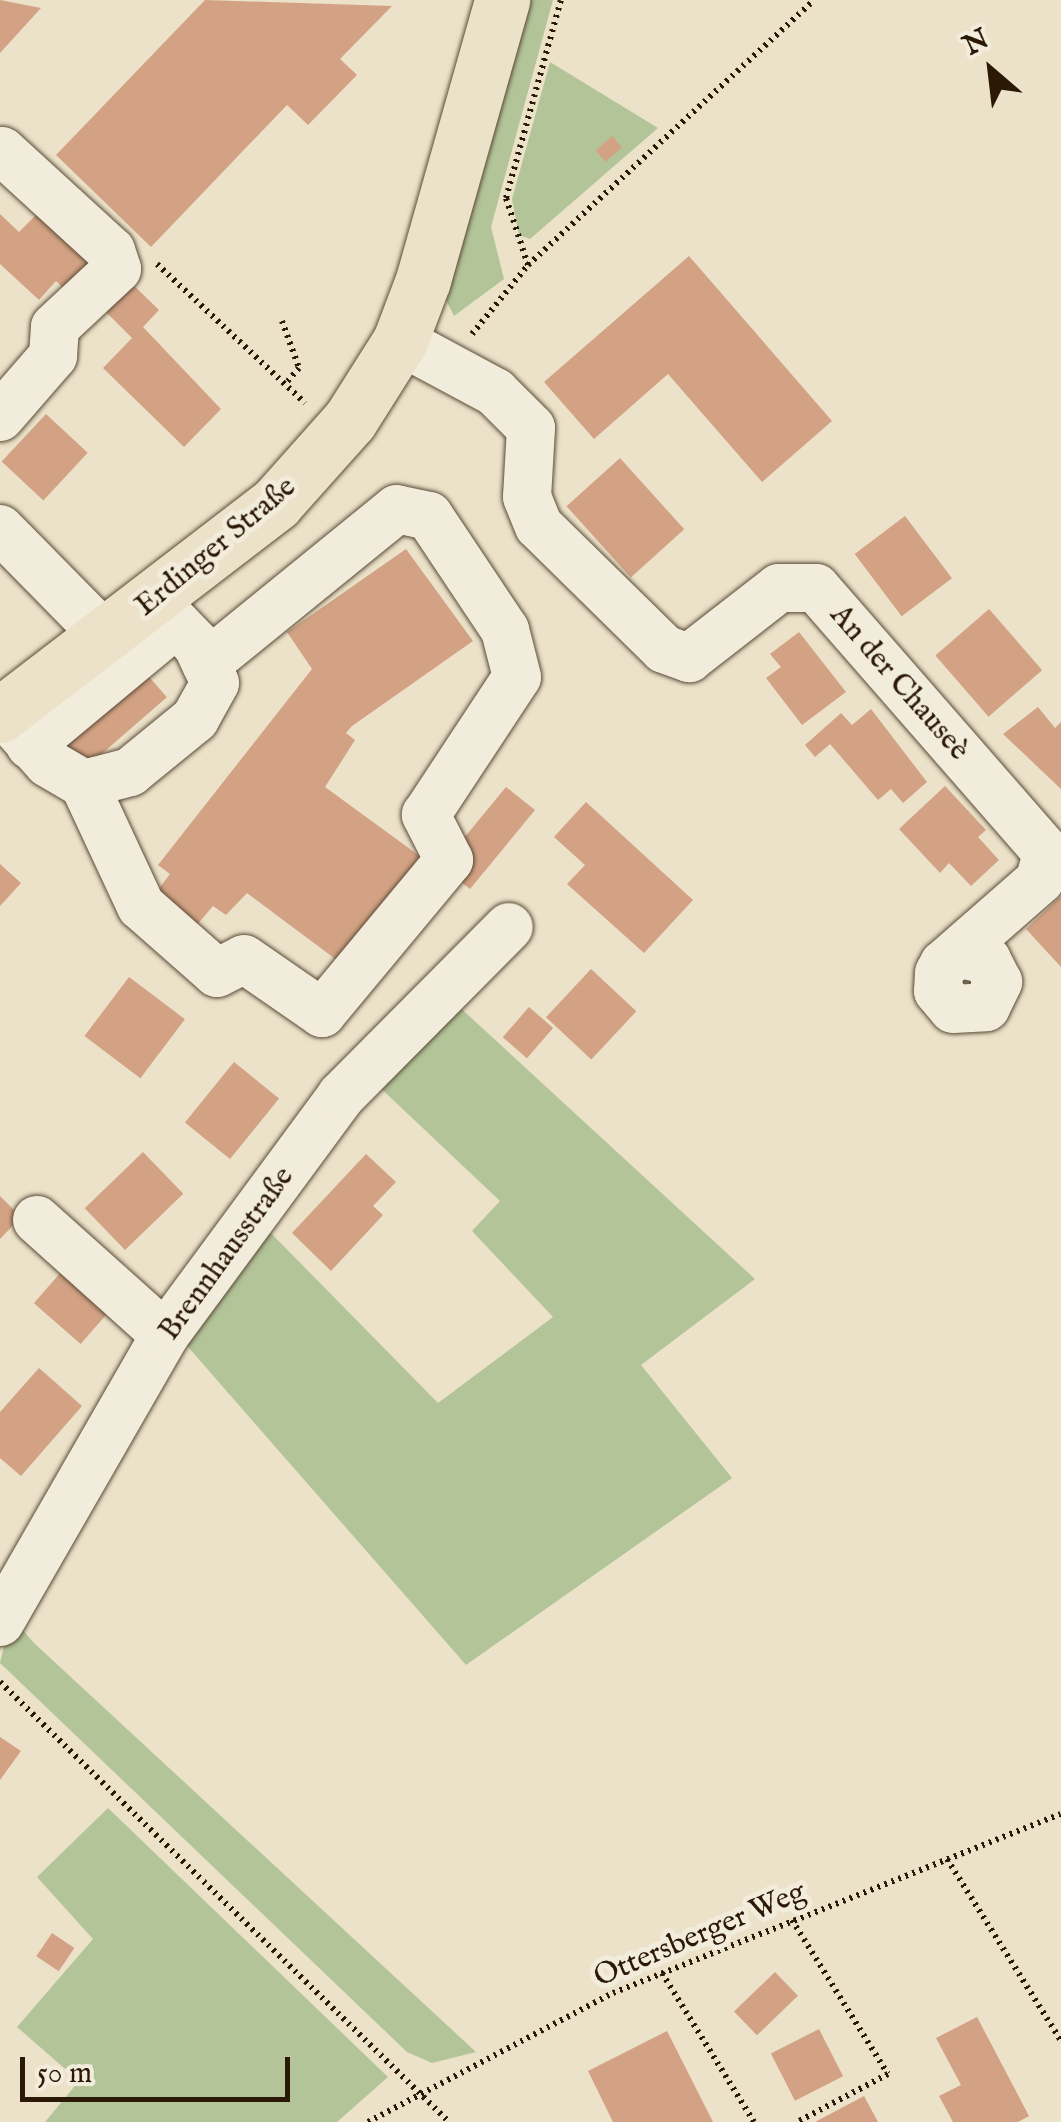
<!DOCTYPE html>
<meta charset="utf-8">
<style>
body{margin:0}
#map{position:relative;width:1061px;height:2122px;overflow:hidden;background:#ebe2c9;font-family:"IM FELL English",serif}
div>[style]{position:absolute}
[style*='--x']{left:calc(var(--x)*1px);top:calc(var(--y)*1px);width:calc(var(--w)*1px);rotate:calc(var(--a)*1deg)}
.green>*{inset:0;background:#b3c499}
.building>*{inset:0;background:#d3a284;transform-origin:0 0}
.path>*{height:6px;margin-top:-3px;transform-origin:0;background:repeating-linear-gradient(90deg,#2b1906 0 2.5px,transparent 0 7.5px)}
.roads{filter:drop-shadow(0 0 2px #5b4b37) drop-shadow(0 0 2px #5b4b37)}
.minor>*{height:48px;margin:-24px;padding:0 24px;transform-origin:24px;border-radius:24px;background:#f2ecdc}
.major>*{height:55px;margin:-27.5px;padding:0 27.5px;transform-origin:27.5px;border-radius:27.5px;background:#ebe2c9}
span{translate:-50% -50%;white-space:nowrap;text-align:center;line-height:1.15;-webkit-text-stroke:10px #f2ecdc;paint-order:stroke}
.street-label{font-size:30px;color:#2b1906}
.north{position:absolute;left:941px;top:20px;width:100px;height:100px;-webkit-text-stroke:8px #f2ecdc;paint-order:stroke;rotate:332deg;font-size:28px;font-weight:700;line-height:40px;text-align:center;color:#2b1906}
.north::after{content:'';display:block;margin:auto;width:35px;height:45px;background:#2b1906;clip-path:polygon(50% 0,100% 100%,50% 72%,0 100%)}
.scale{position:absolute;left:20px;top:2057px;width:270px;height:45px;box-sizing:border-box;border:5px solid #2b1906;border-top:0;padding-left:12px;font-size:30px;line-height:35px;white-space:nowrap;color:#2b1906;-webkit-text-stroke:8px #f2ecdc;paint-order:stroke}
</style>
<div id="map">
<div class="green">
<i style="clip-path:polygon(531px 0,553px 0,491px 227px,504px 279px,454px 316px,443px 294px)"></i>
<i style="clip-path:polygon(550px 62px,658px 128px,530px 239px,519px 235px,512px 199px)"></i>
<i style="clip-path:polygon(454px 1002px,755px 1279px,641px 1365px,732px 1478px,466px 1665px,182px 1340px,260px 1222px,438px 1403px,553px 1317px,472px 1231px,500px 1201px,373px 1081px)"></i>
<i style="clip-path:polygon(11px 1617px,34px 1643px,476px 2052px,432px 2063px,407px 2052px,0 1663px)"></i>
<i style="clip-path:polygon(108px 1808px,388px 2077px,337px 2122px,45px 2122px,79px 2081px,17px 2027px,93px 1939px,37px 1877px)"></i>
</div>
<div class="building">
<i style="clip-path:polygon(0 0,41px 8px,0 53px)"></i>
<i style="clip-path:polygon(205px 0,392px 6px,340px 59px,357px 75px,308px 125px,287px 105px,151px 247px,56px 155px)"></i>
<i style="left:612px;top:136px;width:15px;height:22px;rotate:48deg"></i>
<i style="clip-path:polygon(41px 210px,98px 272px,74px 298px,56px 281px,39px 300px,0 264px,0 214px,19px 232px)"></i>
<i style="clip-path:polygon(689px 256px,832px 421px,762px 482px,668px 374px,594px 439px,544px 382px)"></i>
<i style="clip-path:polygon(125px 277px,159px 310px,143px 327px,221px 409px,184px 447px,103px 368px,132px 338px,98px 304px)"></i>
<i style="left:46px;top:414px;width:57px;height:65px;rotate:43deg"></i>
<i style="left:620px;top:458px;width:96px;height:72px;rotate:48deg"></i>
<i style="left:905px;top:516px;width:78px;height:63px;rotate:53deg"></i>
<i style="clip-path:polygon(406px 549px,473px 641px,352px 726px,346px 733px,355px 740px,325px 787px,421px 857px,342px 964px,247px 893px,226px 915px,213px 906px,196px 926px,154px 895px,170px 874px,158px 865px,312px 669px,287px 632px)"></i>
<i style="left:989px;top:609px;width:81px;height:71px;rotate:49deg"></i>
<i style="clip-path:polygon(799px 632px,846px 692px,802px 725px,766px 678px,781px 667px,770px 654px)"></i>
<i style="left:138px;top:664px;width:44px;height:108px;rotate:49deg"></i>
<i style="clip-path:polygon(1038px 707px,1055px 728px,1061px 722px,1061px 789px,1003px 734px)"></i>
<i style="clip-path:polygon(871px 709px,927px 782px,903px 803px,891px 789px,878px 800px,830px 744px,815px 757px,805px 745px,841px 713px,852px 725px)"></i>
<i style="clip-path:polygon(945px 786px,986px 830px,978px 837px,999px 860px,971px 886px,949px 863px,940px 873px,899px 829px)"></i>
<i style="clip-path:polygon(506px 787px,535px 810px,470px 889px,451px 874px,459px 844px)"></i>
<i style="clip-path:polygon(586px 802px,693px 900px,644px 953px,567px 884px,585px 865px,554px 837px)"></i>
<i style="clip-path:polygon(0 864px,21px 883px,0 906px)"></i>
<i style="clip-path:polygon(1061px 896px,1061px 967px,1026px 929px)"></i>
<i style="left:591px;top:969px;width:62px;height:66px;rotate:43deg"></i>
<i style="left:129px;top:977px;width:70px;height:74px;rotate:37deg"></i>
<i style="left:529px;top:1007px;width:32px;height:40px;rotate:41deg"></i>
<i style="left:234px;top:1062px;width:58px;height:78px;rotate:39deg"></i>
<i style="left:143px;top:1152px;width:58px;height:81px;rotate:46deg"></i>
<i style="clip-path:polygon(366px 1154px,396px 1182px,373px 1206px,383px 1215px,331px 1271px,292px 1233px)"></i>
<i style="clip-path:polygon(0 1196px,21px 1217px,0 1239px)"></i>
<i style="left:68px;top:1264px;width:62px;height:52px;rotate:41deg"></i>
<i style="clip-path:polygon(39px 1368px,82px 1406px,21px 1476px,0 1458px,0 1412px)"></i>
<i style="clip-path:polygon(0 1737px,21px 1751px,0 1780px)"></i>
<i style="left:52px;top:1933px;width:27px;height:28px;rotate:34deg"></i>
<i style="left:775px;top:1972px;width:33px;height:57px;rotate:46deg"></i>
<i style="clip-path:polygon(977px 2017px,1029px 2116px,1018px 2122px,953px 2122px,939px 2096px,961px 2085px,936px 2038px)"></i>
<i style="left:819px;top:2029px;width:53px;height:54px;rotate:63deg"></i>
<i style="clip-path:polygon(667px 2031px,713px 2122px,613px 2122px,588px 2071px)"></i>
<i style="clip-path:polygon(864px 2096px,878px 2122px,815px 2122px)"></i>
</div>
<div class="path">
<i style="--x:157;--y:264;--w:203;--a:43.2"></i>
<i style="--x:528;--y:265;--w:71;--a:-108.2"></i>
<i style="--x:506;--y:198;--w:205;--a:-74.5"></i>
<i style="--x:282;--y:321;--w:50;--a:70.1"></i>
<i style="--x:299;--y:368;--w:20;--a:131"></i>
<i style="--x:472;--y:334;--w:89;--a:-50.9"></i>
<i style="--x:528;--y:265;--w:390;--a:-42.8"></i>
<i style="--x:0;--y:1682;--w:629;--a:44.42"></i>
<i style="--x:947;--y:1859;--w:215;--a:57.9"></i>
<i style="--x:792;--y:1920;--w:181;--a:58.1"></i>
<i style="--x:888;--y:2074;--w:103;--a:152.2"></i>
<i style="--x:662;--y:1973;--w:175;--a:58.3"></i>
<i style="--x:368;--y:2122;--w:277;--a:-27.8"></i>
<i style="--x:613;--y:1993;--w:482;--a:-21.8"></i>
</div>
<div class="roads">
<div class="minor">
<i style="--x:400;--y:341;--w:108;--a:28.2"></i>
<i style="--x:495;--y:392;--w:51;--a:45"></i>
<i style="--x:531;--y:428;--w:69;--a:93.3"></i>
<i style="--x:527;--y:497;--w:31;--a:68"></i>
<i style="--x:539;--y:526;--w:175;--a:44.5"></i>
<i style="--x:664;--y:649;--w:27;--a:20"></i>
<i style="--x:689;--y:658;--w:114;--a:-37.9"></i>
<i style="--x:779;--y:588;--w:37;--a:0"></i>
<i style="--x:816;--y:588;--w:352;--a:48.9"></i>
<i style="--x:1047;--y:853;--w:28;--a:105"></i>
<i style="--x:1040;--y:880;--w:128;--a:138.8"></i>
<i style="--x:944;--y:964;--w:10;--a:119"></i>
<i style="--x:939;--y:973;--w:18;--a:93"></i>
<i style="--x:938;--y:991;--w:23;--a:50"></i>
<i style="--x:953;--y:1009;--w:33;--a:-3"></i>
<i style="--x:986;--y:1007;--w:28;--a:-64"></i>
<i style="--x:998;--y:982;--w:25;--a:-117"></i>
<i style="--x:987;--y:960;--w:28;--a:-167"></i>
<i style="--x:960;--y:954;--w:19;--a:148"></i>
<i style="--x:0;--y:417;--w:81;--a:-49"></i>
<i style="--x:53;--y:356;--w:29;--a:-86"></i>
<i style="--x:55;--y:327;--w:85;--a:-43.1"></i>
<i style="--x:117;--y:269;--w:19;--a:-108"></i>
<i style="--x:111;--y:251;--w:148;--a:-137.5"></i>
<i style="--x:0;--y:529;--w:153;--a:45.5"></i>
<i style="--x:3;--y:713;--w:67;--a:48"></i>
<i style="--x:48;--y:763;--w:42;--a:30.3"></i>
<i style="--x:84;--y:784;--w:48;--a:-14.6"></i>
<i style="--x:130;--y:772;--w:84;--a:-39.2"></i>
<i style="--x:195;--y:719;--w:41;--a:-60.9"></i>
<i style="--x:215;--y:683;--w:42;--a:-115.3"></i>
<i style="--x:197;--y:645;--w:62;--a:-134.3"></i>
<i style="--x:30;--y:745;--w:190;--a:-39.7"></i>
<i style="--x:84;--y:784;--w:135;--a:65"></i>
<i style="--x:141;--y:906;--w:101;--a:41.4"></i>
<i style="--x:217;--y:973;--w:30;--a:-27"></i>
<i style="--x:244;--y:959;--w:95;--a:34.7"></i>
<i style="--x:322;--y:1013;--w:199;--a:-50.3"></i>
<i style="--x:449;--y:860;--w:51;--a:-117.1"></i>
<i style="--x:426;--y:815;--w:165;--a:-56.6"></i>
<i style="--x:517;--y:677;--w:49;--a:-104.3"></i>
<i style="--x:505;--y:630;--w:137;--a:-123.7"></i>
<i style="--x:429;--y:516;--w:33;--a:-168"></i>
<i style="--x:397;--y:509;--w:246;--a:140.9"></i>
<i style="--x:37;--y:1220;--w:172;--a:41.9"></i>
<i style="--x:0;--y:1622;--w:331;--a:-60.1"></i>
<i style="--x:165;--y:1335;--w:297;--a:-53.6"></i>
<i style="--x:341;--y:1096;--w:238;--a:-45.2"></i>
</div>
<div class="major">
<i style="--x:0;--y:715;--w:348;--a:-37.5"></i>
<i style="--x:276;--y:503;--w:111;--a:-48.3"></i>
<i style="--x:350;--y:420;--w:93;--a:-57.7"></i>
<i style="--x:400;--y:341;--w:65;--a:-69.3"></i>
<i style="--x:423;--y:280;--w:291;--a:-74.2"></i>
</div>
</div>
<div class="street-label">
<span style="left:216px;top:547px;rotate:-40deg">Erdinger Straße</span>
<span style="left:899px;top:683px;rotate:49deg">An der Chauseè</span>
<span style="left:227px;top:1254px;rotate:-54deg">Brennhausstraße</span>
<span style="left:700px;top:1935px;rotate:-23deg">Ottersberger Weg</span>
</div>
<div class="north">N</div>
<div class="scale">50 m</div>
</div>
